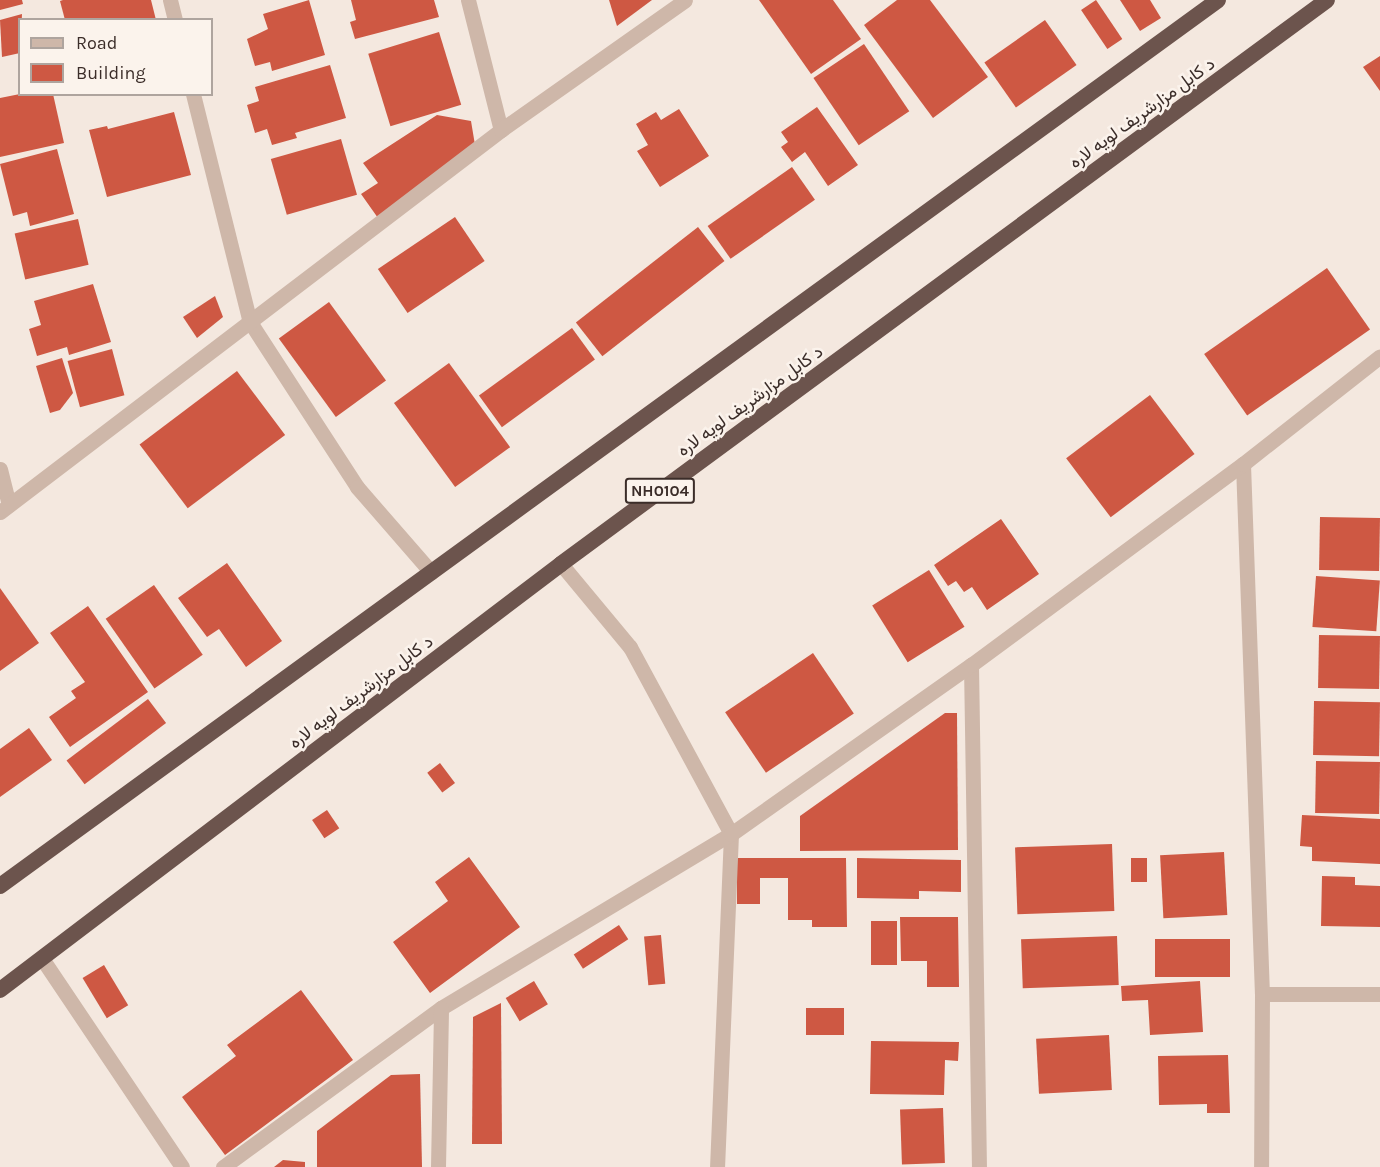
<!DOCTYPE html>
<meta charset="utf-8">
<style>
body{margin:0}
#map{position:relative;width:1380px;height:1167px;overflow:hidden;background:#f4e8df;font-family:Karla,Vazirmatn,sans-serif}
div>[style]{position:absolute}
[style*='--x']{left:calc(var(--x)*1px);top:calc(var(--y)*1px);width:calc(var(--w)*1px);rotate:calc(var(--a)*1deg)}
.building>*{inset:0;background:#ce5843;transform-origin:0 0}
.minor>*{height:15px;margin:-7.5px;padding:0 7.5px;transform-origin:7.5px;border-radius:7.5px;background:#ceb7a9}
.trunk>*{height:16px;margin:-8px;padding:0 8px;transform-origin:8px;border-radius:8px;background:#6c544d}
span{translate:-50% -50%;white-space:nowrap;text-align:center;line-height:1.15;-webkit-text-stroke:5px #fbf3ec;paint-order:stroke}
.shield-label span{padding:2px 4px;background:#fbf3ec;border:2px solid;border-radius:4px;-webkit-text-stroke-width:0}
.shield-label{font-size:16px;color:#3b2d29;font-weight:700}
.street-label{font-size:18px;color:#3b2d29}
.legend{position:absolute;left:18px;top:18px;width:195px;height:78px;box-sizing:border-box;background:#fbf3ec;border:2px solid #aea49e;margin:0;padding:8px 10px;list-style:none;font-size:18px;color:#3b2d29}
.legend li{display:flex;align-items:center;gap:12px;height:30px}
.legend b{width:30px;border:2px solid #aea49e}
</style>
<div id="map">
<div class="building">
<i style="clip-path:polygon(0 0,22px 0,23px 4px,0 10px)"></i>
<i style="clip-path:polygon(63px 0,151px 0,156px 20px,65px 20px,60px 1px)"></i>
<i style="clip-path:polygon(309px 0,325px 55px,272px 71px,270px 62px,255px 66px,247px 39px,268px 29px,263px 14px)"></i>
<i style="clip-path:polygon(351px 0,434px 0,439px 17px,355px 39px,350px 22px,356px 20px)"></i>
<i style="clip-path:polygon(609px 0,652px 0,617px 26px)"></i>
<i style="clip-path:polygon(759px 0,833px 0,861px 39px,811px 74px)"></i>
<i style="clip-path:polygon(897px 0,930px 0,988px 77px,933px 118px,864px 25px)"></i>
<i style="left:1096px;top:0;width:47px;height:18px;rotate:56deg"></i>
<i style="clip-path:polygon(1120px 0,1150px 0,1161px 18px,1140px 31px)"></i>
<i style="clip-path:polygon(22px 14px,20px 53px,2px 57px,0 20px)"></i>
<i style="left:1045px;top:20px;width:55px;height:74px;rotate:55deg"></i>
<i style="left:439px;top:32px;width:76px;height:74px;rotate:73deg"></i>
<i style="left:864px;top:44px;width:81px;height:61px;rotate:56deg"></i>
<i style="clip-path:polygon(1380px 56px,1380px 91px,1363px 67px)"></i>
<i style="clip-path:polygon(330px 65px,346px 118px,295px 133px,297px 138px,272px 145px,267px 129px,255px 133px,247px 105px,259px 101px,255px 87px)"></i>
<i style="clip-path:polygon(20px 94px,53px 94px,64px 143px,0 157px,0 98px)"></i>
<i style="clip-path:polygon(817px 107px,858px 165px,828px 186px,805px 152px,792px 162px,781px 147px,788px 142px,781px 132px)"></i>
<i style="clip-path:polygon(679px 109px,709px 156px,660px 187px,637px 151px,648px 145px,636px 124px,656px 112px,661px 120px)"></i>
<i style="clip-path:polygon(174px 112px,191px 175px,107px 197px,89px 130px,107px 126px,108px 129px)"></i>
<i style="clip-path:polygon(437px 115px,471px 121px,475px 145px,378px 218px,361px 194px,378px 183px,363px 163px)"></i>
<i style="left:341px;top:139px;width:58px;height:73px;rotate:74deg"></i>
<i style="clip-path:polygon(57px 149px,74px 214px,30px 226px,27px 212px,13px 216px,0 164px)"></i>
<i style="left:792px;top:167px;width:40px;height:103px;rotate:55deg"></i>
<i style="left:455px;top:217px;width:53px;height:93px;rotate:56deg"></i>
<i style="left:78px;top:219px;width:47px;height:65px;rotate:77deg"></i>
<i style="left:698px;top:227px;width:43px;height:155px;rotate:52deg"></i>
<i style="left:1327px;top:268px;width:75px;height:150px;rotate:55deg"></i>
<i style="clip-path:polygon(93px 284px,111px 342px,69px 355px,67px 347px,37px 356px,29px 329px,41px 325px,34px 301px)"></i>
<i style="clip-path:polygon(215px 296px,223px 317px,197px 338px,183px 317px)"></i>
<i style="left:329px;top:302px;width:97px;height:62px;rotate:54deg"></i>
<i style="left:572px;top:328px;width:39px;height:115px;rotate:54deg"></i>
<i style="left:112px;top:349px;width:48px;height:46px;rotate:75deg"></i>
<i style="clip-path:polygon(62px 358px,73px 393px,60px 410px,50px 413px,36px 366px)"></i>
<i style="left:449px;top:363px;width:104px;height:68px;rotate:54deg"></i>
<i style="left:237px;top:371px;width:80px;height:122px;rotate:53deg"></i>
<i style="left:1150px;top:395px;width:74px;height:105px;rotate:53deg"></i>
<i style="left:1320px;top:517px;width:60px;height:53px;rotate:1deg"></i>
<i style="clip-path:polygon(1001px 519px,1039px 574px,987px 610px,972px 587px,964px 592px,956px 581px,948px 586px,934px 565px)"></i>
<i style="clip-path:polygon(227px 563px,282px 641px,246px 667px,219px 629px,207px 637px,178px 598px)"></i>
<i style="left:929px;top:570px;width:67px;height:67px;rotate:58deg"></i>
<i style="left:1316px;top:576px;width:64px;height:51px;rotate:4deg"></i>
<i style="left:154px;top:585px;width:85px;height:59px;rotate:55deg"></i>
<i style="clip-path:polygon(0 588px,39px 643px,0 671px)"></i>
<i style="clip-path:polygon(88px 606px,148px 692px,70px 747px,49px 717px,76px 698px,71px 691px,85px 682px,50px 633px)"></i>
<i style="left:1319px;top:635px;width:61px;height:53px;rotate:1deg"></i>
<i style="left:813px;top:653px;width:73px;height:106px;rotate:56deg"></i>
<i style="left:148px;top:699px;width:30px;height:102px;rotate:53deg"></i>
<i style="left:1314px;top:701px;width:66px;height:54px;rotate:1deg"></i>
<i style="clip-path:polygon(945px 713px,957px 713px,958px 850px,800px 851px,800px 816px)"></i>
<i style="clip-path:polygon(29px 728px,52px 760px,0 797px,0 749px)"></i>
<i style="left:1316px;top:761px;width:64px;height:52px;rotate:1deg"></i>
<i style="left:440px;top:763px;width:25px;height:16px;rotate:53deg"></i>
<i style="left:327px;top:810px;width:22px;height:18px;rotate:56deg"></i>
<i style="clip-path:polygon(1302px 815px,1380px 819px,1380px 864px,1312px 861px,1312px 847px,1300px 846px)"></i>
<i style="left:1112px;top:844px;width:67px;height:97px;rotate:88deg"></i>
<i style="left:1224px;top:852px;width:63px;height:64px;rotate:87deg"></i>
<i style="clip-path:polygon(469px 857px,520px 927px,430px 993px,393px 942px,448px 901px,435px 882px)"></i>
<i style="clip-path:polygon(737px 858px,846px 858px,847px 927px,812px 927px,812px 920px,788px 920px,788px 878px,760px 878px,760px 904px,737px 904px)"></i>
<i style="clip-path:polygon(857px 858px,961px 860px,961px 892px,919px 891px,919px 899px,857px 898px)"></i>
<i style="left:1131px;top:858px;width:16px;height:24px"></i>
<i style="clip-path:polygon(1322px 876px,1355px 877px,1355px 885px,1380px 886px,1380px 927px,1321px 926px)"></i>
<i style="clip-path:polygon(900px 917px,958px 917px,959px 987px,927px 987px,927px 961px,901px 961px)"></i>
<i style="left:871px;top:921px;width:26px;height:44px"></i>
<i style="left:619px;top:925px;width:17px;height:54px;rotate:57deg"></i>
<i style="left:661px;top:935px;width:49px;height:17px;rotate:85deg"></i>
<i style="left:1117px;top:936px;width:49px;height:96px;rotate:88deg"></i>
<i style="left:1155px;top:939px;width:75px;height:38px"></i>
<i style="left:104px;top:965px;width:47px;height:25px;rotate:59deg"></i>
<i style="left:534px;top:981px;width:27px;height:33px;rotate:59deg"></i>
<i style="clip-path:polygon(1200px 981px,1203px 1032px,1150px 1035px,1148px 1000px,1122px 1001px,1121px 986px)"></i>
<i style="clip-path:polygon(301px 990px,353px 1060px,225px 1155px,182px 1097px,236px 1056px,227px 1045px)"></i>
<i style="clip-path:polygon(501px 1003px,502px 1144px,472px 1144px,473px 1017px)"></i>
<i style="left:806px;top:1008px;width:38px;height:27px"></i>
<i style="left:1109px;top:1035px;width:55px;height:73px;rotate:87deg"></i>
<i style="clip-path:polygon(871px 1041px,959px 1042px,958px 1061px,945px 1060px,944px 1095px,870px 1094px)"></i>
<i style="clip-path:polygon(1228px 1055px,1230px 1113px,1207px 1113px,1207px 1104px,1159px 1105px,1158px 1056px)"></i>
<i style="clip-path:polygon(420px 1074px,422px 1167px,317px 1167px,317px 1131px,391px 1075px)"></i>
<i style="left:943px;top:1108px;width:55px;height:43px;rotate:88deg"></i>
<i style="clip-path:polygon(283px 1160px,305px 1162px,305px 1167px,274px 1167px)"></i>
</div>
<div class="minor">
<i style="--x:170;--y:0;--w:21;--a:76"></i>
<i style="--x:468;--y:0;--w:134;--a:75.8"></i>
<i style="--x:193;--y:94;--w:235;--a:76"></i>
<i style="--x:250;--y:322;--w:197;--a:57"></i>
<i style="--x:357;--y:487;--w:113;--a:49"></i>
<i style="--x:1243;--y:464;--w:530;--a:87.95"></i>
<i style="--x:1262;--y:994;--w:173;--a:90.3"></i>
<i style="--x:0;--y:469;--w:37;--a:76"></i>
<i style="--x:0;--y:512;--w:630;--a:-37.32"></i>
<i style="--x:501;--y:130;--w:225;--a:-35.2"></i>
<i style="--x:561;--y:564;--w:108;--a:50.3"></i>
<i style="--x:630;--y:647;--w:213;--a:61.6"></i>
<i style="--x:731;--y:834;--w:333;--a:92.4"></i>
<i style="--x:971;--y:665;--w:502;--a:89.09"></i>
<i style="--x:43;--y:960;--w:249;--a:56.1"></i>
<i style="--x:1262;--y:994;--w:118;--a:0"></i>
<i style="--x:223;--y:1167;--w:270;--a:-36.1"></i>
<i style="--x:441;--y:1008;--w:338;--a:-31"></i>
<i style="--x:731;--y:834;--w:294;--a:-35.2"></i>
<i style="--x:971;--y:665;--w:338;--a:-36.5"></i>
<i style="--x:1243;--y:464;--w:174;--a:-38.2"></i>
<i style="--x:438;--y:1167;--w:159;--a:-88.9"></i>
</div>
<div class="trunk">
<i style="--x:0;--y:886;--w:1506;--a:-36.03"></i>
<i style="--x:0;--y:990;--w:704;--a:-37.21"></i>
<i style="--x:561;--y:564;--w:951;--a:-36.36"></i>
</div>
<div class="shield-label">
<span style="left:660px;top:491px">NH0104</span>
</div>
<div class="street-label">
<span style="left:1142px;top:113px;rotate:-36deg">د کابل مزارشریف لویه لاره</span>
<span style="left:750px;top:401px;rotate:-36deg">د کابل مزارشریف لویه لاره</span>
<span style="left:361px;top:692px;rotate:-37deg">د کابل مزارشریف لویه لاره</span>
</div>
<ul class="legend">
<li><b style="height:8px;background:#ceb7a9"></b>Road</li>
<li><b style="height:16px;background:#ce5843"></b>Building</li>
</ul>
</div>
